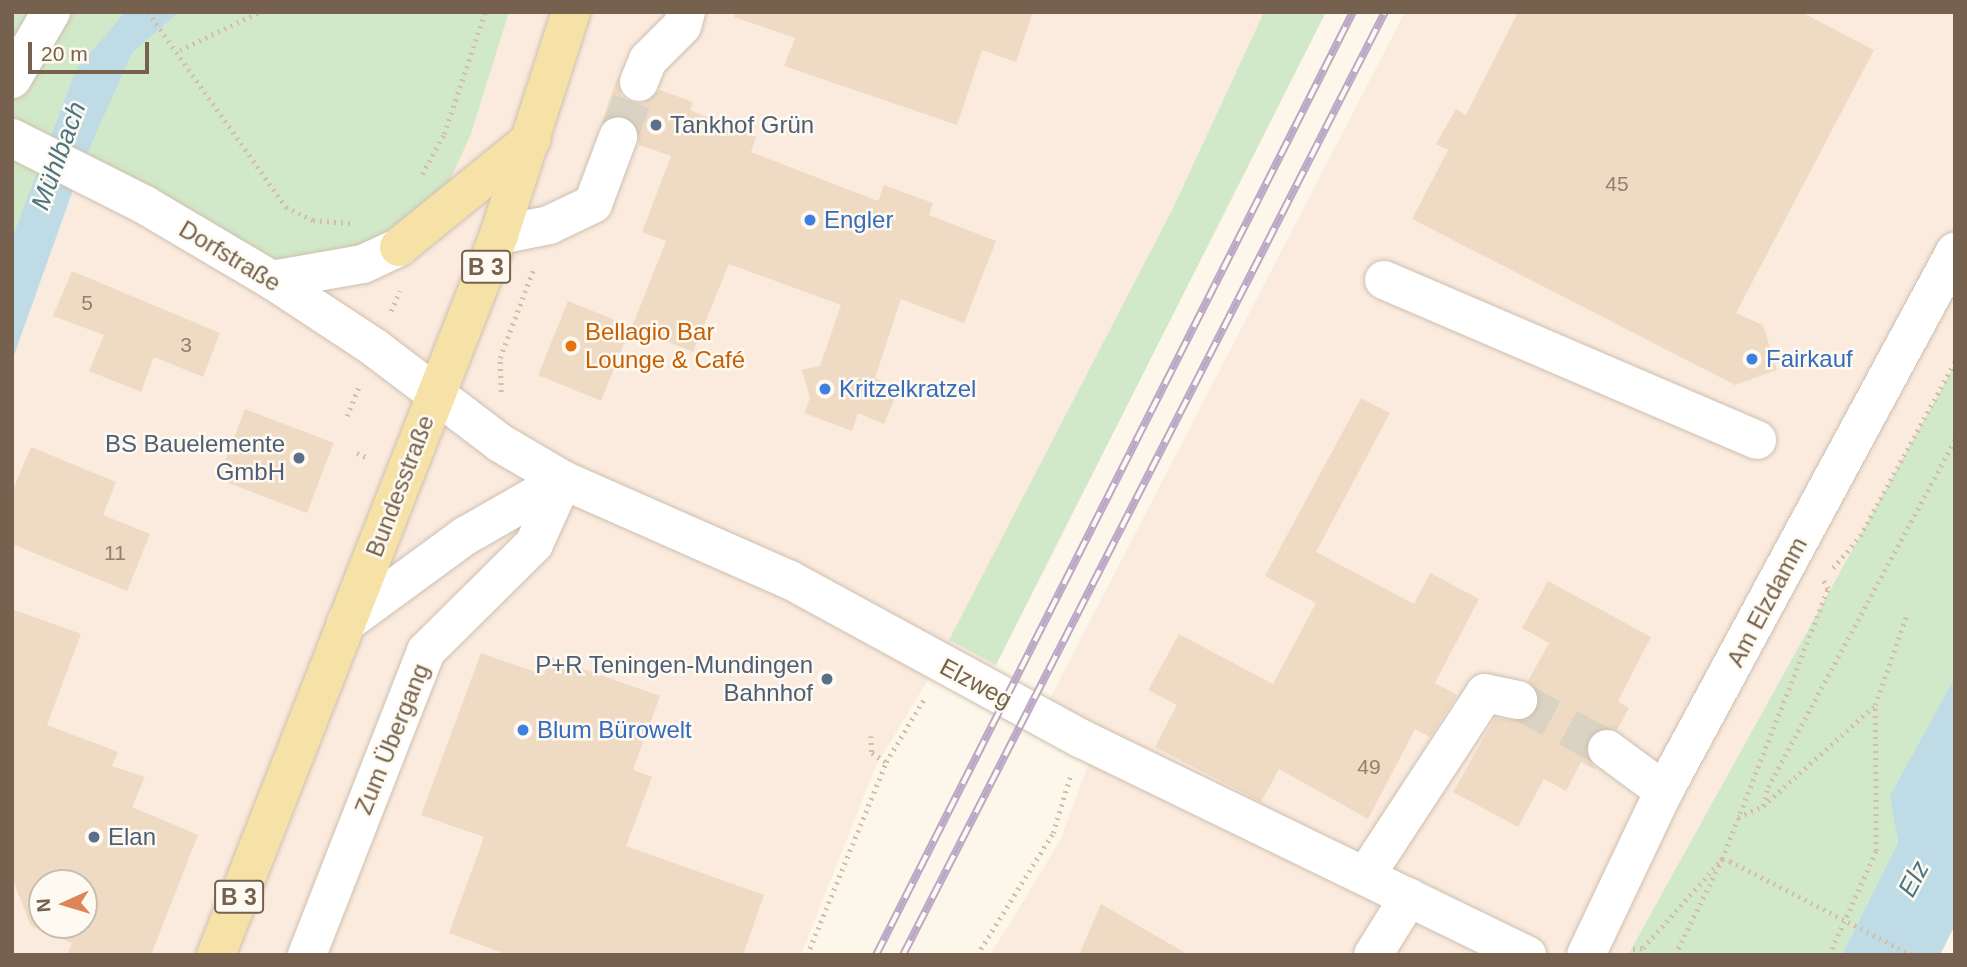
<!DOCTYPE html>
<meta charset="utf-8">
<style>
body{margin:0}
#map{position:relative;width:1967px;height:967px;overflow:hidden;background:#fcf7ea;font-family:Helvetica,sans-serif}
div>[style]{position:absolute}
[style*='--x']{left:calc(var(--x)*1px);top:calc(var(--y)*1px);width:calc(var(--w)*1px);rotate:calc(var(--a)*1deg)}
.commercial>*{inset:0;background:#fbebdf}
.green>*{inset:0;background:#d2e9c9}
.water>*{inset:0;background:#bfdbe5}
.building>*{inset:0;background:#efdac3;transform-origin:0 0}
.minor-tunnel>*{height:38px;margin-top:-19px;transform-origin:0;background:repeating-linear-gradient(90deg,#dad2c3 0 38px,transparent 0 57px)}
.path>*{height:4.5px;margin-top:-2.25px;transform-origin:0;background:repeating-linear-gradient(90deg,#d5bea6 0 2px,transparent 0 7px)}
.roads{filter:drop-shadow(0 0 2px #cdc0b0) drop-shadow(0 0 2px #cdc0b0)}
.minor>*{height:38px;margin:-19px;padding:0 19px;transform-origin:19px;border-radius:19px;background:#fff}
.major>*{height:38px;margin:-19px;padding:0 19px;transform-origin:19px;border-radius:19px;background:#f6e2a7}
.rail>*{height:8px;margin-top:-4px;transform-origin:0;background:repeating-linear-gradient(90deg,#fefaf1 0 16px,#bca8c6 0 32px);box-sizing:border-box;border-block:2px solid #bca8c6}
.path-bridge>*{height:4.5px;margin-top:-2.25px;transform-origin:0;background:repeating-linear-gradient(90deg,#d5bea6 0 2px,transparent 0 7px)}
.dots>*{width:19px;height:19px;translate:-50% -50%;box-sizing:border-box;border:4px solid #fefaf1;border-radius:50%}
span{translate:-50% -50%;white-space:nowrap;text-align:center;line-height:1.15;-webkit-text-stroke:5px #fefaf1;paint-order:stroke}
.number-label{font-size:21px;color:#947f6b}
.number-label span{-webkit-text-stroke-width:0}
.shield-label span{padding:2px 5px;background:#fefaf1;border:2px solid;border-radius:5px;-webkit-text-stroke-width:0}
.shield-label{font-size:23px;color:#75614e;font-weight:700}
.service-label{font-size:24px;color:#4e5e75}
.left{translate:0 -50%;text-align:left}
.right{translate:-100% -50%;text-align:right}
.shop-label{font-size:24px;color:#366cbe}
.street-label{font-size:24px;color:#75614e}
.food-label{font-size:24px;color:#c56008}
.water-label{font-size:26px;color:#497587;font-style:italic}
.frame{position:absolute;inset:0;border:14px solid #75614e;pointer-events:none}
.north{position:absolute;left:28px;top:869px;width:70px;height:70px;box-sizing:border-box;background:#fefaf1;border:2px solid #c7bdb0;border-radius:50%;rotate:266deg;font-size:19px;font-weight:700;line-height:28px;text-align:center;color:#75614e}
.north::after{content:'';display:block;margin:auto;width:24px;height:32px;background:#de8557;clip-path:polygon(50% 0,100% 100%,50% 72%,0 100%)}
.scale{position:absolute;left:28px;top:42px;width:121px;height:32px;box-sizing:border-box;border:4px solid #75614e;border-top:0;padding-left:9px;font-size:21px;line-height:24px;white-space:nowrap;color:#75614e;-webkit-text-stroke:5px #fefaf1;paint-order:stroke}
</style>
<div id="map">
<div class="commercial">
<i style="clip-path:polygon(evenodd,509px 12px,1264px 12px,1173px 208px,950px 641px,996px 665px,975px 703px,929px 678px,876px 766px,801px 955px,12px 955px,12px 361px,82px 165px,471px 134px,509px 12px,42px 883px,84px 883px,84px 925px,42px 925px,42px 883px)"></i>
<i style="clip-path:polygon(1405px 12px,1955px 12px,1955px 364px,1628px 955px,990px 955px,1060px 841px,1090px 760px,1033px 731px)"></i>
</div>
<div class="green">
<i style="clip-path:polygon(12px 12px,509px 12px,471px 134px,449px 182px,413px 225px,306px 265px,269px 259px,48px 147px,12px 238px)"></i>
<i style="clip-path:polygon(1264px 12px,1326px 12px,996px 665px,949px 640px,1173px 208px)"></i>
<i style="clip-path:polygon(1955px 364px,1955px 677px,1891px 796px,1898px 842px,1842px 955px,1628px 955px)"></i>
</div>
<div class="water">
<i style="clip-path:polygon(125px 12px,179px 12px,132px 53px,82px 165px,12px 361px,12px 238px,76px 70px)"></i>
<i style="clip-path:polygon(1955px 677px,1955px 925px,1940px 955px,1842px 955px,1898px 842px,1890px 796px)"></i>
</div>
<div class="building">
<i style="clip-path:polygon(735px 12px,1033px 12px,1016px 62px,982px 50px,957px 125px,784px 66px,795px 38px,734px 17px)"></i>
<i style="clip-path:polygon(1518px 12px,1801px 12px,1874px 50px,1736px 313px,1763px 325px,1777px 370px,1735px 385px,1412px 219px,1448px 150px,1436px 144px,1456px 109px,1466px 115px)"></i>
<i style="clip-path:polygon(618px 76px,621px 95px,630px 102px,643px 103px,660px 90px,693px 102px,690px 110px,756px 137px,751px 152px,878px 201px,884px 185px,933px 203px,929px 215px,996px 241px,964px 323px,901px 299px,875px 378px,899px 388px,884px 424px,858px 413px,852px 431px,804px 413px,810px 398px,802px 370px,820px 366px,841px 305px,729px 264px,693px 352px,632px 327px,666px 241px,642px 232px,671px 156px,639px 145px,639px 133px,626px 117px,614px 116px,601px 124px)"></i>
<i style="clip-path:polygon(72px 271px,220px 333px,203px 377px,154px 357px,141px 392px,89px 371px,104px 335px,53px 316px)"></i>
<i style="left:568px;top:301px;width:68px;height:80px;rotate:22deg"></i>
<i style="clip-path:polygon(1361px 398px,1390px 413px,1316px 552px,1414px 604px,1430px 573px,1479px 599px,1435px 683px,1457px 695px,1430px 737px,1415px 729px,1368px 819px,1279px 769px,1261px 802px,1155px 747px,1177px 705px,1148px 690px,1179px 634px,1273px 684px,1316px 603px,1265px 576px)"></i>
<i style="left:245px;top:409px;width:95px;height:75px;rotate:21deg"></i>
<i style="clip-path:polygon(31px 447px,116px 482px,103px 515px,150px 534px,127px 591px,12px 544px,12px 492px)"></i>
<i style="clip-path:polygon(1548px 581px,1651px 637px,1618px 701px,1629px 708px,1617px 730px,1599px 729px,1589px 737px,1587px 757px,1596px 770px,1581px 762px,1566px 791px,1544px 779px,1518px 827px,1453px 792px,1495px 718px,1524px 721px,1539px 705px,1539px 693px,1528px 681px,1549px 643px,1522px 628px)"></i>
<i style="clip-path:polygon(evenodd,12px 609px,81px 634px,47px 725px,118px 752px,112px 766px,145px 777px,132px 807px,198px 835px,151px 955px,67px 955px,72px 943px,31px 926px,12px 878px,12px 609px,42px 883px,84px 883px,84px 925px,42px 925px,42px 883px)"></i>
<i style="clip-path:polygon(481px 653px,544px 675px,550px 657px,660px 696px,633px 770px,652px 777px,626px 846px,764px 895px,743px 955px,508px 955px,449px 933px,484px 837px,421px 815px)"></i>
<i style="clip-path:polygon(1101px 904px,1189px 955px,1079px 955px)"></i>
</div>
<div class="minor-tunnel">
<i style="--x:618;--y:137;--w:59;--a:-69.1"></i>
<i style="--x:1518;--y:700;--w:102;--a:28.8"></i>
</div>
<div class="path">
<i style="--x:148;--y:12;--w:239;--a:54.7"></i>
<i style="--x:286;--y:207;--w:30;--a:26"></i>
<i style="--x:313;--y:220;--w:38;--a:5"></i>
<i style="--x:180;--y:50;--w:88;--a:-25.7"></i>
<i style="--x:422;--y:174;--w:46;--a:-61.2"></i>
<i style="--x:444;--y:134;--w:129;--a:-71.4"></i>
<i style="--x:391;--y:311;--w:22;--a:-66"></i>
<i style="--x:501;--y:392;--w:34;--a:-92"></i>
<i style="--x:500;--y:358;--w:94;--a:-69.4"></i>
<i style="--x:347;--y:416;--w:35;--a:-68"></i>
<i style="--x:357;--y:453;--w:12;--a:24"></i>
<i style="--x:1833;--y:568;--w:42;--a:-49.8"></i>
<i style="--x:1860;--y:536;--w:198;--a:-61.4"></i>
<i style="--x:871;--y:736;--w:17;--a:87"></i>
<i style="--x:872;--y:753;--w:17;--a:33"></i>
<i style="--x:1763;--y:806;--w:20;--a:-75"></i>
<i style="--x:1768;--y:787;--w:394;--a:-61.7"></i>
<i style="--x:1738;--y:817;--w:27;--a:-24"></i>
<i style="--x:1763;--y:806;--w:149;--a:-42"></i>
<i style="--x:1633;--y:949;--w:10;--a:-6"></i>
<i style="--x:1643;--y:948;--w:119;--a:-48.4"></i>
<i style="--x:1722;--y:859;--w:8;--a:14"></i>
<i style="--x:807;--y:955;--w:209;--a:-67.7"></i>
<i style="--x:886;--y:762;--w:74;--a:-58.9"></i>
<i style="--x:977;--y:955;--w:144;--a:-58.1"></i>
<i style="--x:1053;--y:833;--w:59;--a:-73.1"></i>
<i style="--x:1675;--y:955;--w:107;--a:-63.9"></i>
<i style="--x:1722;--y:859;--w:290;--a:-68.6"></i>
<i style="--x:1828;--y:589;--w:12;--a:-121"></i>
<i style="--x:1829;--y:955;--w:114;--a:-65.7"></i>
<i style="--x:1876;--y:851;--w:146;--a:-90.4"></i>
<i style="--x:1875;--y:705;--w:93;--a:-70.6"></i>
</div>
<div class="roads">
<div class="minor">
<i style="--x:12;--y:79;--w:78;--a:-59.8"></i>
<i style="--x:639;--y:82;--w:24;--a:-68"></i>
<i style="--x:648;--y:60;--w:48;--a:-45"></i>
<i style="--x:682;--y:26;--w:15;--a:-74"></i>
<i style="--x:12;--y:138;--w:149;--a:26.7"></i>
<i style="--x:145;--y:205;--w:147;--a:30.6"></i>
<i style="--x:272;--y:280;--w:123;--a:33.4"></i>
<i style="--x:375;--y:348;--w:157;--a:37.2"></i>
<i style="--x:500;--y:443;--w:73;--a:30.4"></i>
<i style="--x:563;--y:480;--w:248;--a:23.8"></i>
<i style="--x:790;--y:580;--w:332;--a:28.6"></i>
<i style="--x:1082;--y:739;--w:495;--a:25.9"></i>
<i style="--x:499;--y:235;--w:51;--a:-11.3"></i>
<i style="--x:549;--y:225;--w:49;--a:-25.5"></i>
<i style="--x:593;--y:204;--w:72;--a:-69.5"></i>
<i style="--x:272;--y:280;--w:92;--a:-10"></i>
<i style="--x:363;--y:264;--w:40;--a:-25"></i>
<i style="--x:1384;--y:280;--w:406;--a:23.2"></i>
<i style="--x:346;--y:623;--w:147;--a:-36.2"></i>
<i style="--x:465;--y:536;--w:113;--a:-29.7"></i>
<i style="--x:1607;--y:749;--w:71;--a:36.4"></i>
<i style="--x:1366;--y:875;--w:217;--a:-56.8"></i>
<i style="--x:1485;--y:693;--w:34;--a:12"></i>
<i style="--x:307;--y:955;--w:326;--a:-68.6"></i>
<i style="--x:426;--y:651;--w:152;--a:-44.7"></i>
<i style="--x:534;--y:544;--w:70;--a:-65.6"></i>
<i style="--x:1373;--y:955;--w:68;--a:-58.2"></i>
<i style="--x:1586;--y:955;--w:182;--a:-64.6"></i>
<i style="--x:1664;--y:791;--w:613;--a:-61.64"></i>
</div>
<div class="major">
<i style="--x:399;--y:247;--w:171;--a:-39.1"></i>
<i style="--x:216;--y:955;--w:774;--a:-68.54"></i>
<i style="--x:499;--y:235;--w:234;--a:-72.1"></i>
</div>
</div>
<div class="rail">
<i style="--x:876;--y:955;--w:1057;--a:-63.17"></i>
<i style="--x:903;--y:955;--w:1059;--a:-62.93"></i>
</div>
<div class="path-bridge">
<i style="--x:1730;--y:861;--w:205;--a:27.3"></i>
</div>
<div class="dots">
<i style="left:656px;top:125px;background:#5c6f8a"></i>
<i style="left:810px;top:220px;background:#3f7fe0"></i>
<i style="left:571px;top:346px;background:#e8710a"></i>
<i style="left:1752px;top:359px;background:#3f7fe0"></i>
<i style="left:825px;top:389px;background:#3f7fe0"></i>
<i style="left:299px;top:458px;background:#5c6f8a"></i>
<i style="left:827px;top:679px;background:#5c6f8a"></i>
<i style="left:523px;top:730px;background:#3f7fe0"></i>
<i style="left:94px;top:837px;background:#5c6f8a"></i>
</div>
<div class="number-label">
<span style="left:1617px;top:184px">45</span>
<span style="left:87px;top:303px">5</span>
<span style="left:186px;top:345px">3</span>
<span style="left:115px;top:553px">11</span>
<span style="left:1369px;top:767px">49</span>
</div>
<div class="shield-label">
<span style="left:486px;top:267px">B 3</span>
<span style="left:239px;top:897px">B 3</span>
</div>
<div class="service-label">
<span class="left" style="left:670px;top:125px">Tankhof Grün</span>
<span class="right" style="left:285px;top:458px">BS Bauelemente<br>GmbH</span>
<span class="right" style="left:813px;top:679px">P+R Teningen-Mundingen<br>Bahnhof</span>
<span class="left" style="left:108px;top:837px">Elan</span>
</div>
<div class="shop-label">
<span class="left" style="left:824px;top:220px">Engler</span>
<span class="left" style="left:1766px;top:359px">Fairkauf</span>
<span class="left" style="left:839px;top:389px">Kritzelkratzel</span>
<span class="left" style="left:537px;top:730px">Blum Bürowelt</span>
</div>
<div class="street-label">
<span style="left:230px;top:256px;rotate:31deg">Dorfstraße</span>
<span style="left:400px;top:486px;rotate:-69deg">Bundesstraße</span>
<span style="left:1767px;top:602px;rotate:-62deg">Am Elzdamm</span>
<span style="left:976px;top:683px;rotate:28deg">Elzweg</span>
<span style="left:392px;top:739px;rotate:-68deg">Zum Übergang</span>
</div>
<div class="food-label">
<span class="left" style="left:585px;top:346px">Bellagio Bar<br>Lounge &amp; Café</span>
</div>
<div class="water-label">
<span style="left:59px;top:156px;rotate:-70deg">Mühlbach</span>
<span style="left:1914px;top:879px;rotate:-62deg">Elz</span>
</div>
<div class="frame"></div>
<div class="north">N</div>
<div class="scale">20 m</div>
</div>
